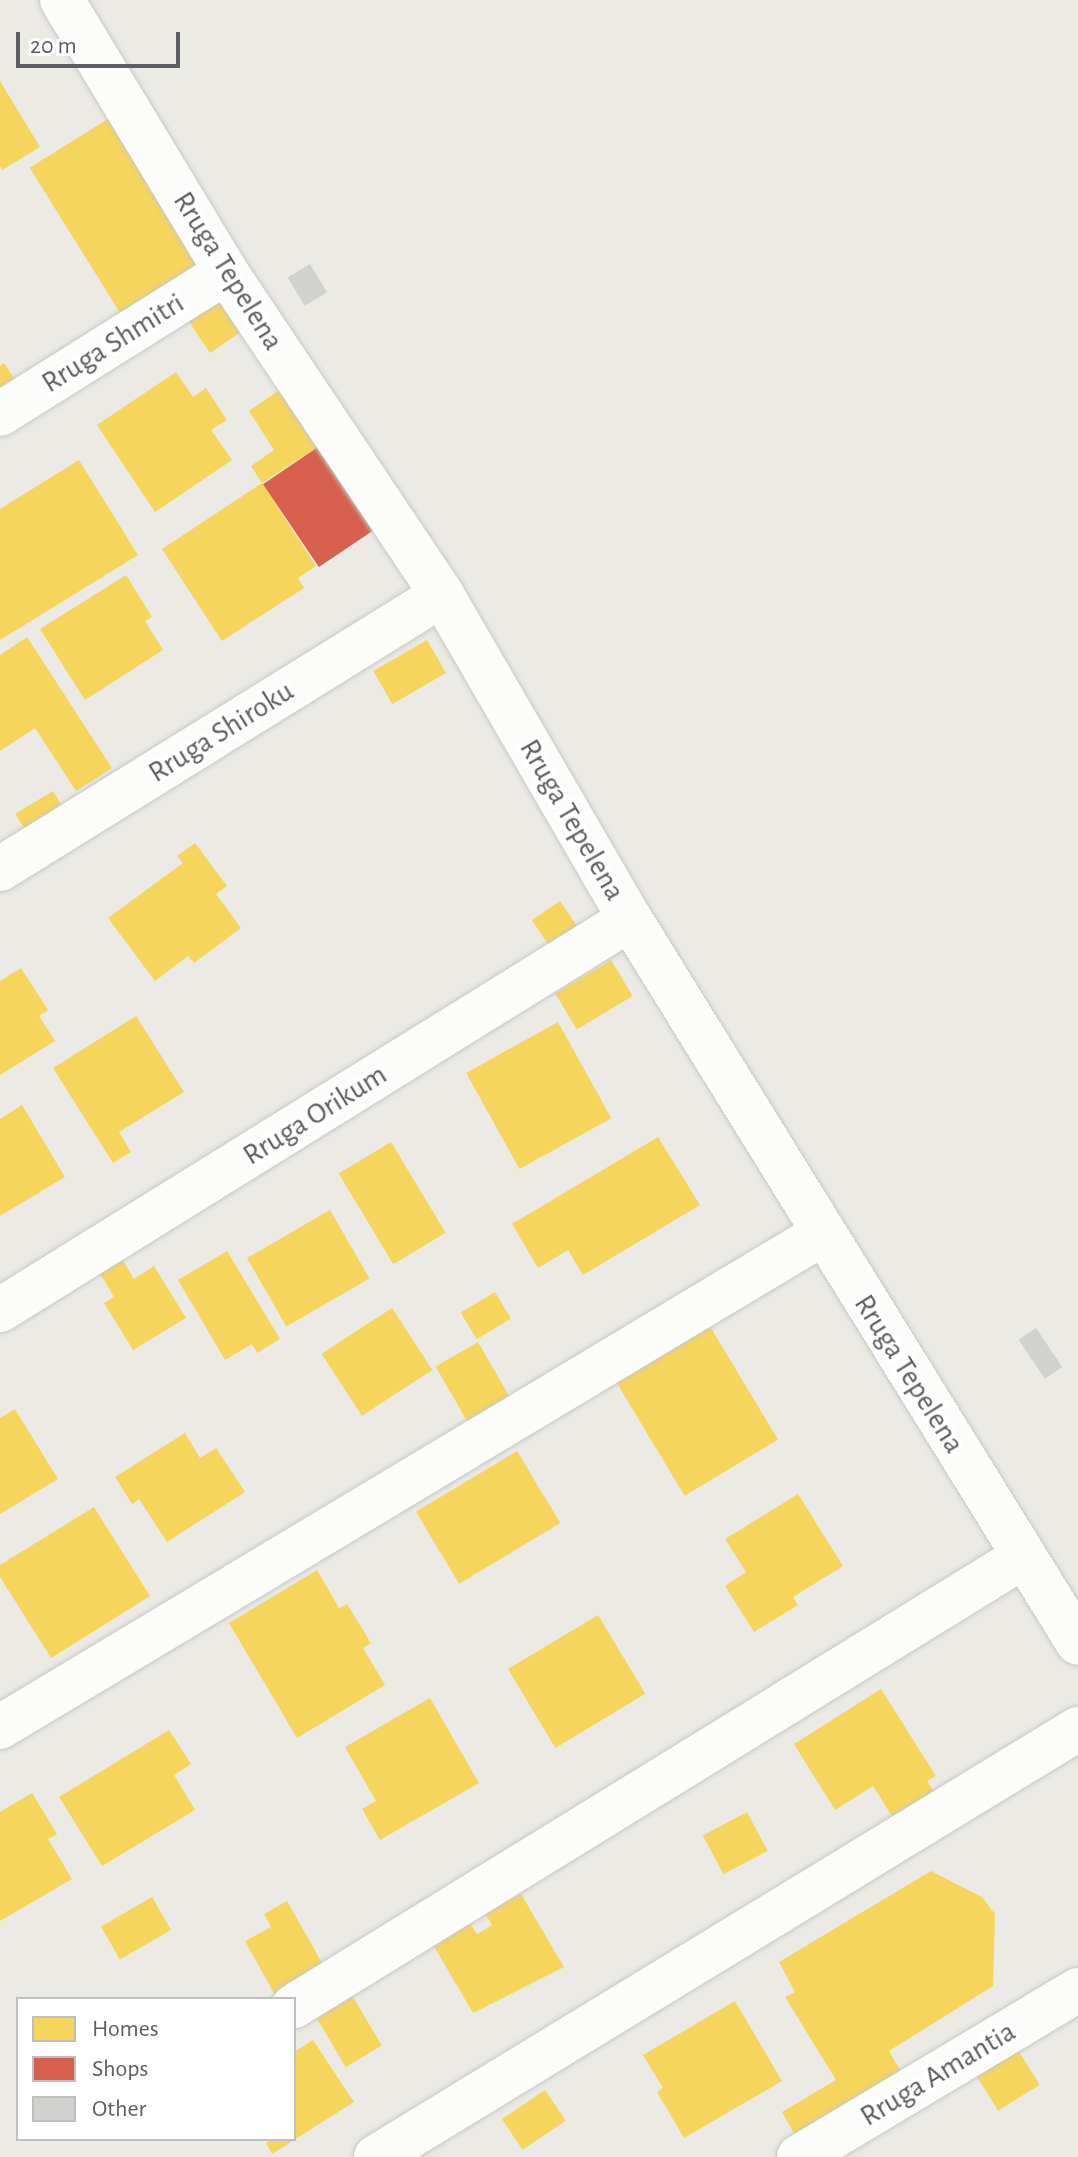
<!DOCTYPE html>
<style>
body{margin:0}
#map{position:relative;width:1078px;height:2157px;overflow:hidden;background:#ebeae5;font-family:"Alegreya Sans",sans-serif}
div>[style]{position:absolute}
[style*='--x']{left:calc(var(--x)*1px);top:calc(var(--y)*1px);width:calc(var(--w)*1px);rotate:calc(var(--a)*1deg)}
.homes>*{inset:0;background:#f6d55c;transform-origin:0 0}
.shops>*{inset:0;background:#d6604d;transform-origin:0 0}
.building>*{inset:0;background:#d1d1ce;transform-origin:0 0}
.roads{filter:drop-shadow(0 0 2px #c7c7c7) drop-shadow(0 0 2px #c7c7c7)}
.street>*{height:44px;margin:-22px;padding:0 22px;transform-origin:22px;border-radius:22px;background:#fcfcfb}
span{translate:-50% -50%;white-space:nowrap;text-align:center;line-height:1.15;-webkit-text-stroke:8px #fff;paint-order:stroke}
.street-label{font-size:30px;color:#5b5e62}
.legend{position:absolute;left:16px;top:1997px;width:280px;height:144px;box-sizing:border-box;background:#fff;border:2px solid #bdbfc0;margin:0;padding:10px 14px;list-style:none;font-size:24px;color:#5b5e62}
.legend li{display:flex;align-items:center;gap:16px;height:40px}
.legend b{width:40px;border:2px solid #bdbfc0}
.scale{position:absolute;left:16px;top:32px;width:164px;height:36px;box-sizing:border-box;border:4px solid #5b5e62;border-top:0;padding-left:10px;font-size:24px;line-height:28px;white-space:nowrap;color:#5b5e62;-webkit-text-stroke:6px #fff;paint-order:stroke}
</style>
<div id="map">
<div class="homes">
<i style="clip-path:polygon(0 81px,40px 147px,2px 170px,0 166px)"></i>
<i style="left:111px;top:117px;width:176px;height:96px;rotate:58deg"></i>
<i style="clip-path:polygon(210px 303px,233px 303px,248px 327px,210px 353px,186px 317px)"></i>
<i style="clip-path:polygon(4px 363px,19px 386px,0 398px,0 366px)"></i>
<i style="clip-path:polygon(176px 372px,193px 397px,206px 388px,227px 420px,211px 430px,232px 460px,155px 512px,97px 425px)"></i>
<i style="clip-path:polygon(284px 387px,321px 445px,262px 483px,316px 566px,298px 578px,304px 588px,222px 641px,162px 549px,262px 483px,251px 466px,274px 450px,249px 411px)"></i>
<i style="clip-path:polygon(79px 460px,138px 555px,0 640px,0 509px)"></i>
<i style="clip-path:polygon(126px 575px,152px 617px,145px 621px,163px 650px,85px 700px,40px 629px)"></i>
<i style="clip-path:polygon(27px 637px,112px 768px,76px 791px,35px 728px,0 751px,0 655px)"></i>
<i style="left:427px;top:640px;width:38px;height:62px;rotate:60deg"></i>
<i style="left:53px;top:791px;width:29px;height:44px;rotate:59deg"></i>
<i style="clip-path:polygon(195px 843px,227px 886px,216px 894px,241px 928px,194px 963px,188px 956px,155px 981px,108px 918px,183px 863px,177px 856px)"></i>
<i style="left:560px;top:901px;width:30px;height:34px;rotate:56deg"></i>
<i style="left:611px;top:960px;width:42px;height:65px;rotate:59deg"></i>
<i style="clip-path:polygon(21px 968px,48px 1010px,39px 1016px,55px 1041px,0 1075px,0 981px)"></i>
<i style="clip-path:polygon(136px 1016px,184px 1092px,119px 1132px,131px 1152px,113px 1163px,53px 1068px)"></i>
<i style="left:558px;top:1022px;width:110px;height:105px;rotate:61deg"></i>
<i style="clip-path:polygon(22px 1105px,65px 1177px,0 1216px,0 1119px)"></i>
<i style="clip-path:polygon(658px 1137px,700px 1205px,583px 1275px,568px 1250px,538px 1268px,512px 1224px)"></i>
<i style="left:391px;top:1142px;width:106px;height:61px;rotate:59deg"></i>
<i style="left:330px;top:1210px;width:79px;height:96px;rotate:60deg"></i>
<i style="clip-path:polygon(227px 1251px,280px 1339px,257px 1353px,252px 1344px,225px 1360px,178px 1280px)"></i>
<i style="clip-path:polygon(120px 1256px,134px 1279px,154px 1266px,186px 1318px,133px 1350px,104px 1303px,114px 1297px,98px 1270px)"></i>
<i style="left:495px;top:1292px;width:31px;height:40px;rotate:59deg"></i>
<i style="left:392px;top:1308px;width:74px;height:84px;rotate:57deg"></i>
<i style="left:708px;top:1323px;width:136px;height:109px;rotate:59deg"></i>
<i style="left:478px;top:1342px;width:69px;height:49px;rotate:60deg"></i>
<i style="clip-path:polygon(15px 1409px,58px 1479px,0 1514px,0 1418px)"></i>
<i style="clip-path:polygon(185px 1433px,200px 1458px,216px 1448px,245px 1492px,167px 1542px,139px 1499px,132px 1504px,115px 1477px)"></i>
<i style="left:517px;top:1451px;width:84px;height:118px;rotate:59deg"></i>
<i style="clip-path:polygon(798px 1494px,843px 1566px,793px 1597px,798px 1605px,754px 1632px,725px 1586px,746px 1572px,725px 1539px)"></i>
<i style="clip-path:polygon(94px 1507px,150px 1596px,51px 1658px,0 1577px,0 1565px)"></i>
<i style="clip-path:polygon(317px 1570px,339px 1608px,347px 1604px,371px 1643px,363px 1648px,385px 1685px,297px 1738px,229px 1623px)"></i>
<i style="left:598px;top:1615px;width:92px;height:105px;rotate:59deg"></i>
<i style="clip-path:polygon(881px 1689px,936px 1776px,927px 1781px,936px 1795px,895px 1821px,873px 1786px,835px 1810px,794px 1744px)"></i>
<i style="clip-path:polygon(430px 1698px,479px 1783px,380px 1840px,362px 1809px,376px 1801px,345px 1747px)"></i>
<i style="clip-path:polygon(169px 1730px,191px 1764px,174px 1775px,195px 1810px,102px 1866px,59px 1797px)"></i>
<i style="clip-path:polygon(32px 1793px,57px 1834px,48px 1839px,72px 1879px,0 1921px,0 1812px)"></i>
<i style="left:747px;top:1812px;width:44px;height:50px;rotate:62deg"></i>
<i style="clip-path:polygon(931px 1871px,982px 1897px,995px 1914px,993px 1986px,889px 2051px,906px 2080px,800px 2144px,782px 2112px,836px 2080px,785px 1997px,795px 1992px,779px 1962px)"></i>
<i style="clip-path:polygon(521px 1894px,564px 1967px,473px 2013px,432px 1943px,469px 1922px,477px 1934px,492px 1925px,485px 1914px)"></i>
<i style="left:152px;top:1897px;width:38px;height:59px;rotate:60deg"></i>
<i style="clip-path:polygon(287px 1901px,325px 1968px,275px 1995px,245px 1941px,271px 1927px,264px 1914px)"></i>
<i style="left:351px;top:1994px;width:60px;height:42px;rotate:59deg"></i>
<i style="clip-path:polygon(735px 2001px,782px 2081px,684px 2138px,657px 2092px,663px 2088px,643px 2055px)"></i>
<i style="clip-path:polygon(313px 2040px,354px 2102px,272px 2154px,266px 2143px,272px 2139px,294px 2139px,294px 2052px)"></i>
<i style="left:1018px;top:2050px;width:41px;height:49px;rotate:58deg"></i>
<i style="left:545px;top:2090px;width:37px;height:52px;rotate:56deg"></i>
</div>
<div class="shops">
<i style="left:321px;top:445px;width:100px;height:70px;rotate:56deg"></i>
</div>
<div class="building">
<i style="left:310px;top:264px;width:33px;height:26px;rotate:59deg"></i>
<i style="left:1036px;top:1328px;width:47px;height:21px;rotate:56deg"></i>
</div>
<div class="roads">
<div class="street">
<i style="--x:62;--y:0;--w:318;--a:58.9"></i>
<i style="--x:226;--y:272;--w:389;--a:56.2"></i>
<i style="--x:442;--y:595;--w:375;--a:59.9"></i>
<i style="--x:630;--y:919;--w:851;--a:58.25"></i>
<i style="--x:0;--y:414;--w:267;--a:-32.1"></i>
<i style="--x:0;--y:869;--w:520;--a:-31.8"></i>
<i style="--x:0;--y:1310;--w:741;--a:-31.83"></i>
<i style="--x:0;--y:1727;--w:959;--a:-30.95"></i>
<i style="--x:294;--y:2006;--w:856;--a:-31.63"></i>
<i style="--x:376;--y:2157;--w:822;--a:-31.37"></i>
<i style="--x:799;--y:2157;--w:325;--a:-30.9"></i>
</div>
</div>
<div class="street-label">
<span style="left:228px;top:271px;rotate:58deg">Rruga Tepelena</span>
<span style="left:113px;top:343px;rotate:-32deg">Rruga Shmitri</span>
<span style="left:221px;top:732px;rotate:-32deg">Rruga Shiroku</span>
<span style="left:572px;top:820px;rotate:60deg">Rruga Tepelena</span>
<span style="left:315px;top:1115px;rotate:-32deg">Rruga Orikum</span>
<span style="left:909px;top:1374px;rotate:58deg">Rruga Tepelena</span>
<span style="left:938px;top:2074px;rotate:-31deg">Rruga Amantia</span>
</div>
<ul class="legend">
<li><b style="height:22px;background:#f6d55c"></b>Homes</li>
<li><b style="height:22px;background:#d6604d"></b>Shops</li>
<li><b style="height:22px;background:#d1d1ce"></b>Other</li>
</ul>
<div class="scale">20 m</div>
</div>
